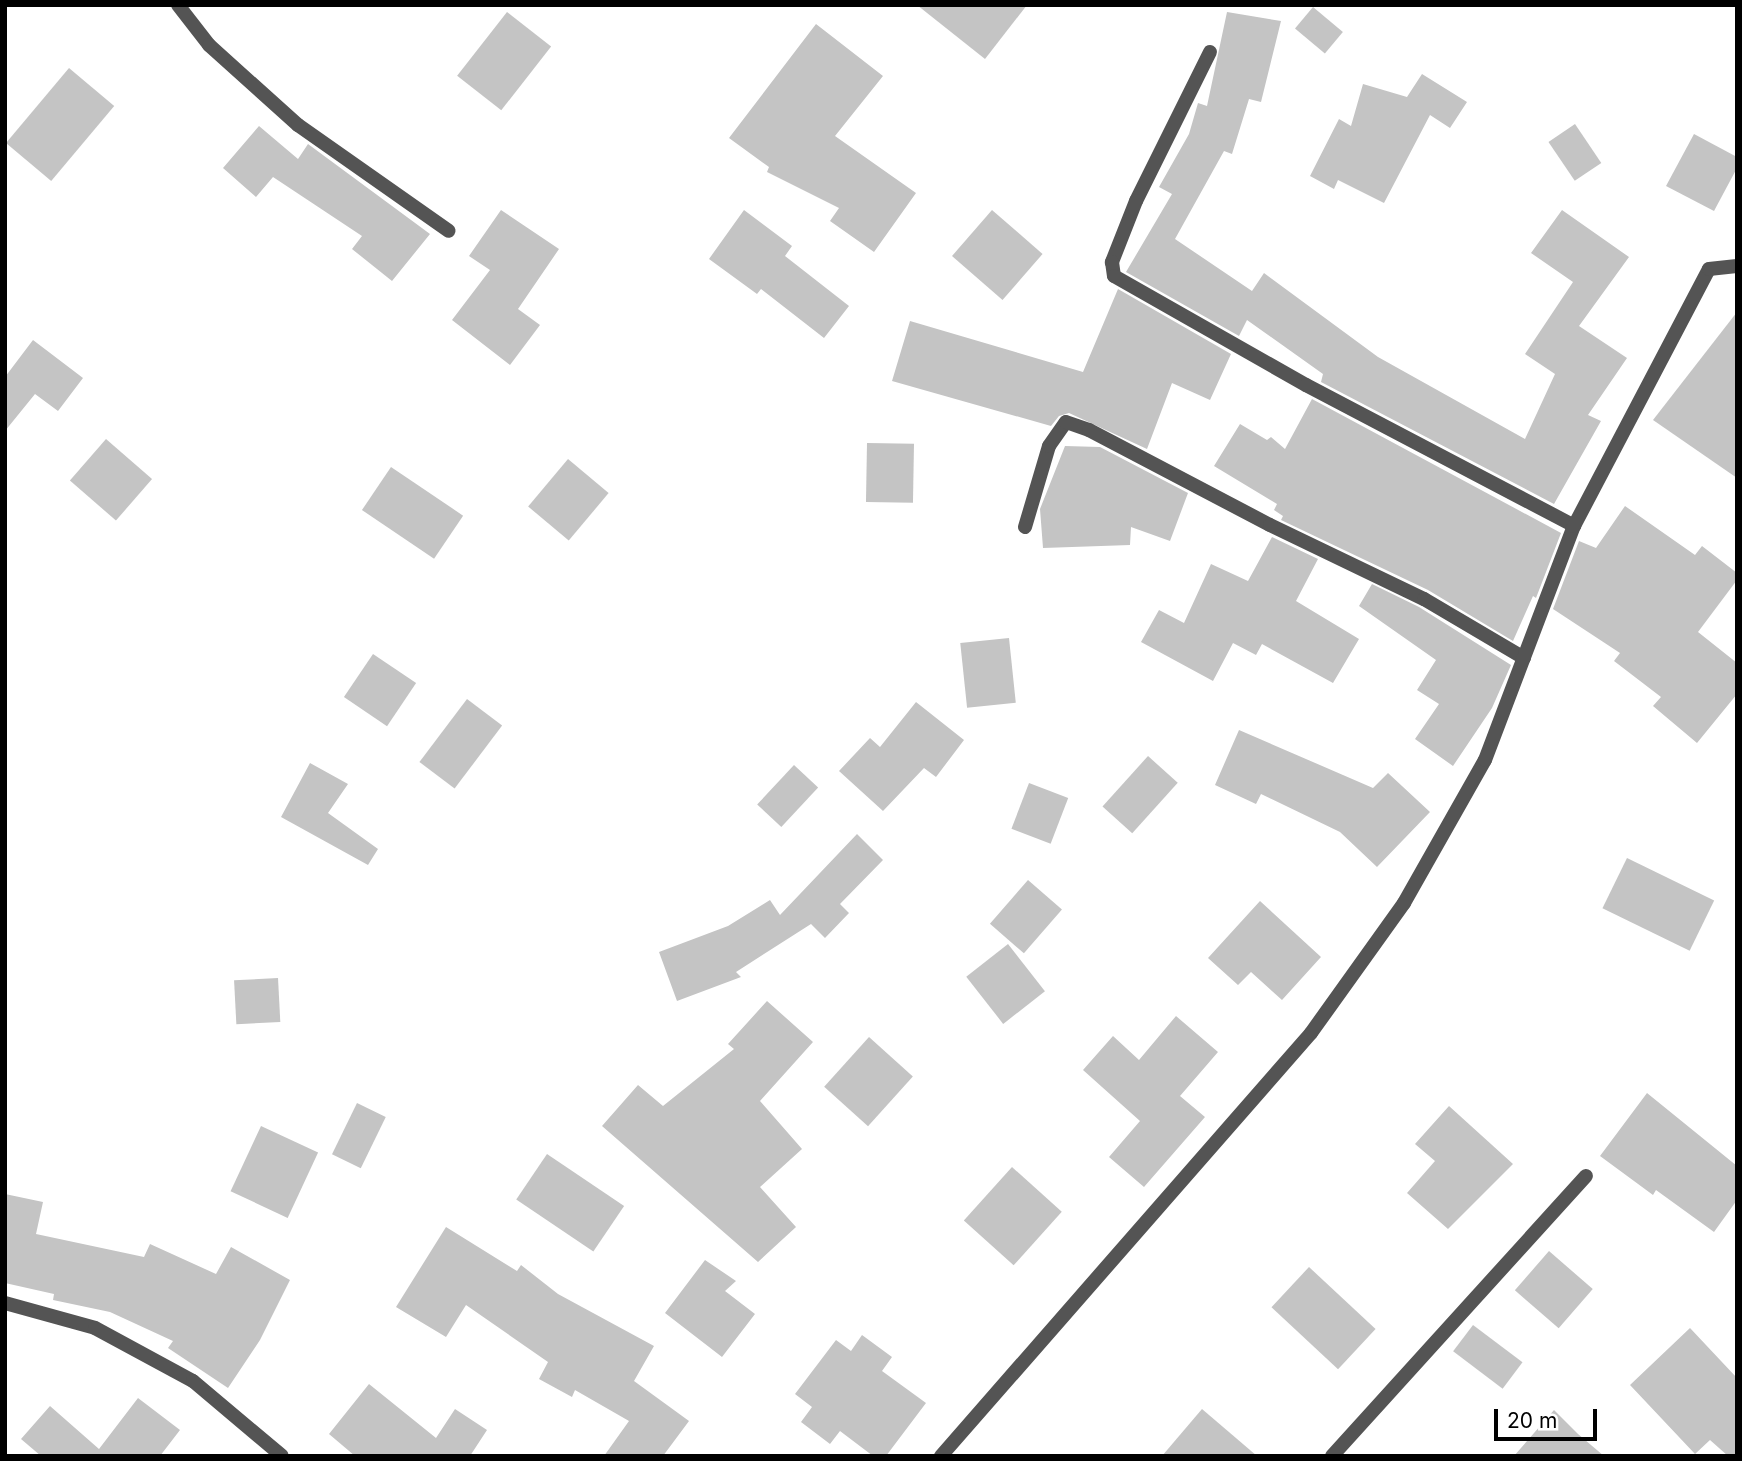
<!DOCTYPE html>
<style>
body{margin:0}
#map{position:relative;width:1742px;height:1461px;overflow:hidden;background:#fff;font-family:Inter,sans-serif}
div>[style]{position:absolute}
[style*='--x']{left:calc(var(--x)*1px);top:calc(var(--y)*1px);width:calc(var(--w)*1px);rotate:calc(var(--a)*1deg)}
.building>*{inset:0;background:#c4c4c4;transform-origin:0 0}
.lane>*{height:14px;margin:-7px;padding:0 7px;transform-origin:7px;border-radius:7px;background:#545454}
.street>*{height:14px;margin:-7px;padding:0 7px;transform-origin:7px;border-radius:7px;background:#545454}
span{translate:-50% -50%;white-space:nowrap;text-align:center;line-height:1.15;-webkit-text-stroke:5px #fff;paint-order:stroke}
.frame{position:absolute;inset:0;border:7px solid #000;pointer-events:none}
.scale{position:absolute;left:1494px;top:1409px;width:103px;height:32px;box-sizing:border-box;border:4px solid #000;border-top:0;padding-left:9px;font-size:21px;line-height:24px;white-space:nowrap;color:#000;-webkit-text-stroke:5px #fff;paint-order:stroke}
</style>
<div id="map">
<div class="building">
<i style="clip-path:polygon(917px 5px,1027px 5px,985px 59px)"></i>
<i style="left:1313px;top:7px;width:39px;height:28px;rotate:40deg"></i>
<i style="left:507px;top:12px;width:56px;height:81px;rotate:38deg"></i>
<i style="clip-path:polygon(1227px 12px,1281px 21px,1261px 102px,1249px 99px,1232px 154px,1224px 151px,1175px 239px,1252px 291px,1264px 273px,1378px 357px,1525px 439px,1555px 374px,1525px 354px,1573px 282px,1531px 253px,1562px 210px,1629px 257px,1579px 326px,1627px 358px,1588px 415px,1601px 421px,1554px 504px,1321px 382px,1323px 374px,1247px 320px,1239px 336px,1126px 272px,1172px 194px,1159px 187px,1189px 134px,1198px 103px,1207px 106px)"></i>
<i style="clip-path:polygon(816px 24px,883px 76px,835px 136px,916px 193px,874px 252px,830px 221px,839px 208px,767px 172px,769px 167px,729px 138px)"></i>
<i style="left:69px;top:68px;width:59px;height:98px;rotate:40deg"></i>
<i style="clip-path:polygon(1422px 74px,1467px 102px,1450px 128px,1430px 115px,1384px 203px,1338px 180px,1334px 189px,1310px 176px,1339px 119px,1351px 126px,1363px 84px,1407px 97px)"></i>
<i style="left:1575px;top:124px;width:47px;height:32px;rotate:56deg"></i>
<i style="clip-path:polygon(259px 126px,298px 159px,308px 144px,430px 234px,392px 281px,352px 249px,362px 236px,273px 177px,256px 197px,223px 168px)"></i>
<i style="clip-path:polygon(1694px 134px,1737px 157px,1737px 168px,1714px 211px,1666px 186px)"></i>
<i style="clip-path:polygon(501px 210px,559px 249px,518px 309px,540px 325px,510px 365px,452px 320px,490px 270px,469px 256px)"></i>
<i style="clip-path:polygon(744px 210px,792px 246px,785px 256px,849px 306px,824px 338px,761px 289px,757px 294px,709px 259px)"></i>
<i style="left:992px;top:210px;width:67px;height:61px;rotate:41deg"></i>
<i style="clip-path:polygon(1118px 289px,1231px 354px,1210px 400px,1172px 383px,1147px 449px,1069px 413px,1059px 416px,1051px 426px,892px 381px,910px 321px,1083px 372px)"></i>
<i style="clip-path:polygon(1737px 312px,1737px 478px,1653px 420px)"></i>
<i style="clip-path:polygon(33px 340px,83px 378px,58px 411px,35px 394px,5px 431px,5px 377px)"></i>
<i style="clip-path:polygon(1312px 399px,1561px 533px,1536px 598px,1533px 596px,1513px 641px,1428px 590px,1281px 520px,1283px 516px,1274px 510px,1277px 504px,1214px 466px,1240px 424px,1267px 440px,1271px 437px,1285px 449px)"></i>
<i style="left:106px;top:439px;width:61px;height:55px;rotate:41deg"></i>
<i style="left:867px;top:443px;width:47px;height:59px;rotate:1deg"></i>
<i style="clip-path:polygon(1065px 446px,1100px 447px,1188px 493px,1170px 541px,1131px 527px,1130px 545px,1043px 548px,1040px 509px)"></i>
<i style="left:568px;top:459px;width:53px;height:62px;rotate:40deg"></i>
<i style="left:391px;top:467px;width:87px;height:52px;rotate:34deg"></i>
<i style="clip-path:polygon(1625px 506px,1695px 555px,1702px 546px,1737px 573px,1737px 580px,1698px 632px,1737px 663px,1737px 694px,1697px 743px,1653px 706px,1661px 697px,1614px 661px,1620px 653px,1553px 609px,1579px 541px,1596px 548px)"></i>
<i style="clip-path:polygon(1272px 537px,1318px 559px,1296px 601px,1359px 639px,1333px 683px,1262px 644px,1256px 655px,1233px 643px,1213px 681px,1141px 642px,1159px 610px,1184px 623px,1211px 564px,1248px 581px)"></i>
<i style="clip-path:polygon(1372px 584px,1419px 607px,1511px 665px,1492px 708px,1453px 766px,1415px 739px,1439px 704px,1417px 690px,1436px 660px,1359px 606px)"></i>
<i style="left:1009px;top:638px;width:65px;height:49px;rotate:84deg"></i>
<i style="left:373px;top:654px;width:52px;height:52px;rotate:34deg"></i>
<i style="left:467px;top:699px;width:44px;height:79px;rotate:37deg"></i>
<i style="clip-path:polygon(916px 702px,964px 740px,936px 777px,924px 768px,883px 811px,839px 771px,870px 738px,880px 747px)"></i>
<i style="clip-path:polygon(1239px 730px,1373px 788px,1388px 773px,1430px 812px,1377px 867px,1340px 832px,1261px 794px,1256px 804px,1215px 785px)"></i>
<i style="left:1148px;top:756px;width:40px;height:68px;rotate:42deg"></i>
<i style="clip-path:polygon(310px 763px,348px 784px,328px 813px,378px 849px,368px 865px,281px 817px)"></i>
<i style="left:794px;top:765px;width:33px;height:54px;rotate:43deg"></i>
<i style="left:1029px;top:783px;width:42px;height:49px;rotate:21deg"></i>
<i style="clip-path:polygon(857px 834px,883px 860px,840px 904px,849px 913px,825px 938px,811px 924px,736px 972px,741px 977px,677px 1001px,659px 952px,728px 926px,770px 900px,780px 915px)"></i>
<i style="left:1627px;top:858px;width:97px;height:56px;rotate:26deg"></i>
<i style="left:1028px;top:880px;width:45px;height:58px;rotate:41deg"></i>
<i style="clip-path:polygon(1260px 901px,1321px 957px,1282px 1000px,1251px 972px,1238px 985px,1208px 958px)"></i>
<i style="left:1008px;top:944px;width:60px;height:53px;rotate:52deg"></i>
<i style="left:278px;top:978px;width:44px;height:44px;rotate:87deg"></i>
<i style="clip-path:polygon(767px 1001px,813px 1042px,760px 1101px,802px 1149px,760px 1187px,796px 1227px,758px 1262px,602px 1126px,638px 1085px,663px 1106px,734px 1049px,728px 1044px)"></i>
<i style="clip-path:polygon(1176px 1016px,1218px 1052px,1180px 1096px,1205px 1117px,1144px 1187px,1109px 1157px,1140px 1121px,1083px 1070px,1113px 1036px,1139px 1060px)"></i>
<i style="left:869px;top:1037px;width:59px;height:67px;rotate:42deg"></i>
<i style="clip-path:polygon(1647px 1093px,1737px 1166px,1737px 1200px,1714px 1232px,1656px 1190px,1653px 1195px,1600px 1156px)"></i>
<i style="left:357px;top:1103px;width:32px;height:57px;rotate:26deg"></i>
<i style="clip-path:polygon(1449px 1106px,1513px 1164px,1448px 1229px,1407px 1193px,1435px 1161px,1415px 1144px)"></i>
<i style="left:261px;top:1126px;width:63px;height:72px;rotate:25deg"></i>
<i style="left:547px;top:1154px;width:93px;height:55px;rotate:34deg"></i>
<i style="left:1012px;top:1167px;width:67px;height:72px;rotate:42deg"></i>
<i style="clip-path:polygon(5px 1194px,43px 1202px,36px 1234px,144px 1257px,150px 1244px,216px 1274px,231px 1247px,290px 1280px,260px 1340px,228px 1388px,168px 1348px,173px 1341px,110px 1312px,53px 1300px,54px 1294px,5px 1283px)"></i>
<i style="clip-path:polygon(446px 1227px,517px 1271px,521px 1265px,558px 1294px,654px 1346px,634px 1381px,689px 1421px,663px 1456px,604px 1456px,629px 1421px,575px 1390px,572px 1397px,539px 1379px,548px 1362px,466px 1305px,446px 1337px,396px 1307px)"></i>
<i style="left:1549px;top:1251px;width:58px;height:52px;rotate:41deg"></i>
<i style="clip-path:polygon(705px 1260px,736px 1281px,725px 1291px,755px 1314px,722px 1357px,665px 1313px)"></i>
<i style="left:1309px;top:1267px;width:91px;height:55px;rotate:43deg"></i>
<i style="left:1473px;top:1325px;width:62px;height:33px;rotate:37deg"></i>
<i style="clip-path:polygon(1690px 1328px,1737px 1378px,1737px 1456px,1728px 1456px,1710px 1440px,1695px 1454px,1630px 1385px)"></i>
<i style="clip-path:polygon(862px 1335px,892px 1357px,882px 1371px,926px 1403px,886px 1456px,873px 1456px,840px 1431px,830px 1444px,801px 1422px,812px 1407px,795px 1394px,836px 1340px,851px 1351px)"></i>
<i style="clip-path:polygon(369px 1384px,436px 1438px,455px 1409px,487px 1430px,470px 1456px,355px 1456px,329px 1434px)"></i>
<i style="clip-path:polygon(138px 1398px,180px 1430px,160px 1456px,41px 1456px,21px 1439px,50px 1406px,99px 1449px)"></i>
<i style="clip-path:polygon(1202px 1409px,1257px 1456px,1162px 1456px)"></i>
<i style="clip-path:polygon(1554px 1410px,1578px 1434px,1604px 1456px,1514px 1456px)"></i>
</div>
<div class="lane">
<i style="--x:1332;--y:1456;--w:378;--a:-47.8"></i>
</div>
<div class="street">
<i style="--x:178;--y:5;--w:51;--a:52.2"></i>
<i style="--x:209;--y:45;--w:120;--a:42"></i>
<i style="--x:298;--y:125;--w:184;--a:35.1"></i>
<i style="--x:1210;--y:52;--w:166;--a:116.4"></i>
<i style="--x:1136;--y:201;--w:66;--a:111.5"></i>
<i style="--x:1112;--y:262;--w:14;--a:82"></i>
<i style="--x:1114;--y:276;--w:221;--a:29.6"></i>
<i style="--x:1306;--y:385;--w:303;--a:27.7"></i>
<i style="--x:1025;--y:527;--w:84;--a:-73.5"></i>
<i style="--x:1049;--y:446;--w:29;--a:-55"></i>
<i style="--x:1066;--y:422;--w:24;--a:19"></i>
<i style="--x:1089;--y:430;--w:204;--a:27.7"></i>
<i style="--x:1270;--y:525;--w:171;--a:25.7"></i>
<i style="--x:1424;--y:599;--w:116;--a:30.5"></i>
<i style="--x:5;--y:1303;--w:93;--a:15.5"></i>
<i style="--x:95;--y:1328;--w:111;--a:28.4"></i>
<i style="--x:193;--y:1381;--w:116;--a:40.1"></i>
<i style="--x:941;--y:1456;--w:562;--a:-48.82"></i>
<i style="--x:1311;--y:1033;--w:160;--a:-54.4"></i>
<i style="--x:1404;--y:903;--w:164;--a:-60.5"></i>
<i style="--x:1485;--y:760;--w:250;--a:-69.2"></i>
<i style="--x:1574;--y:526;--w:290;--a:-62.3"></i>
<i style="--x:1709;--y:269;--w:28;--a:-6"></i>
</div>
<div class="frame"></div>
<div class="scale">20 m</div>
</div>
